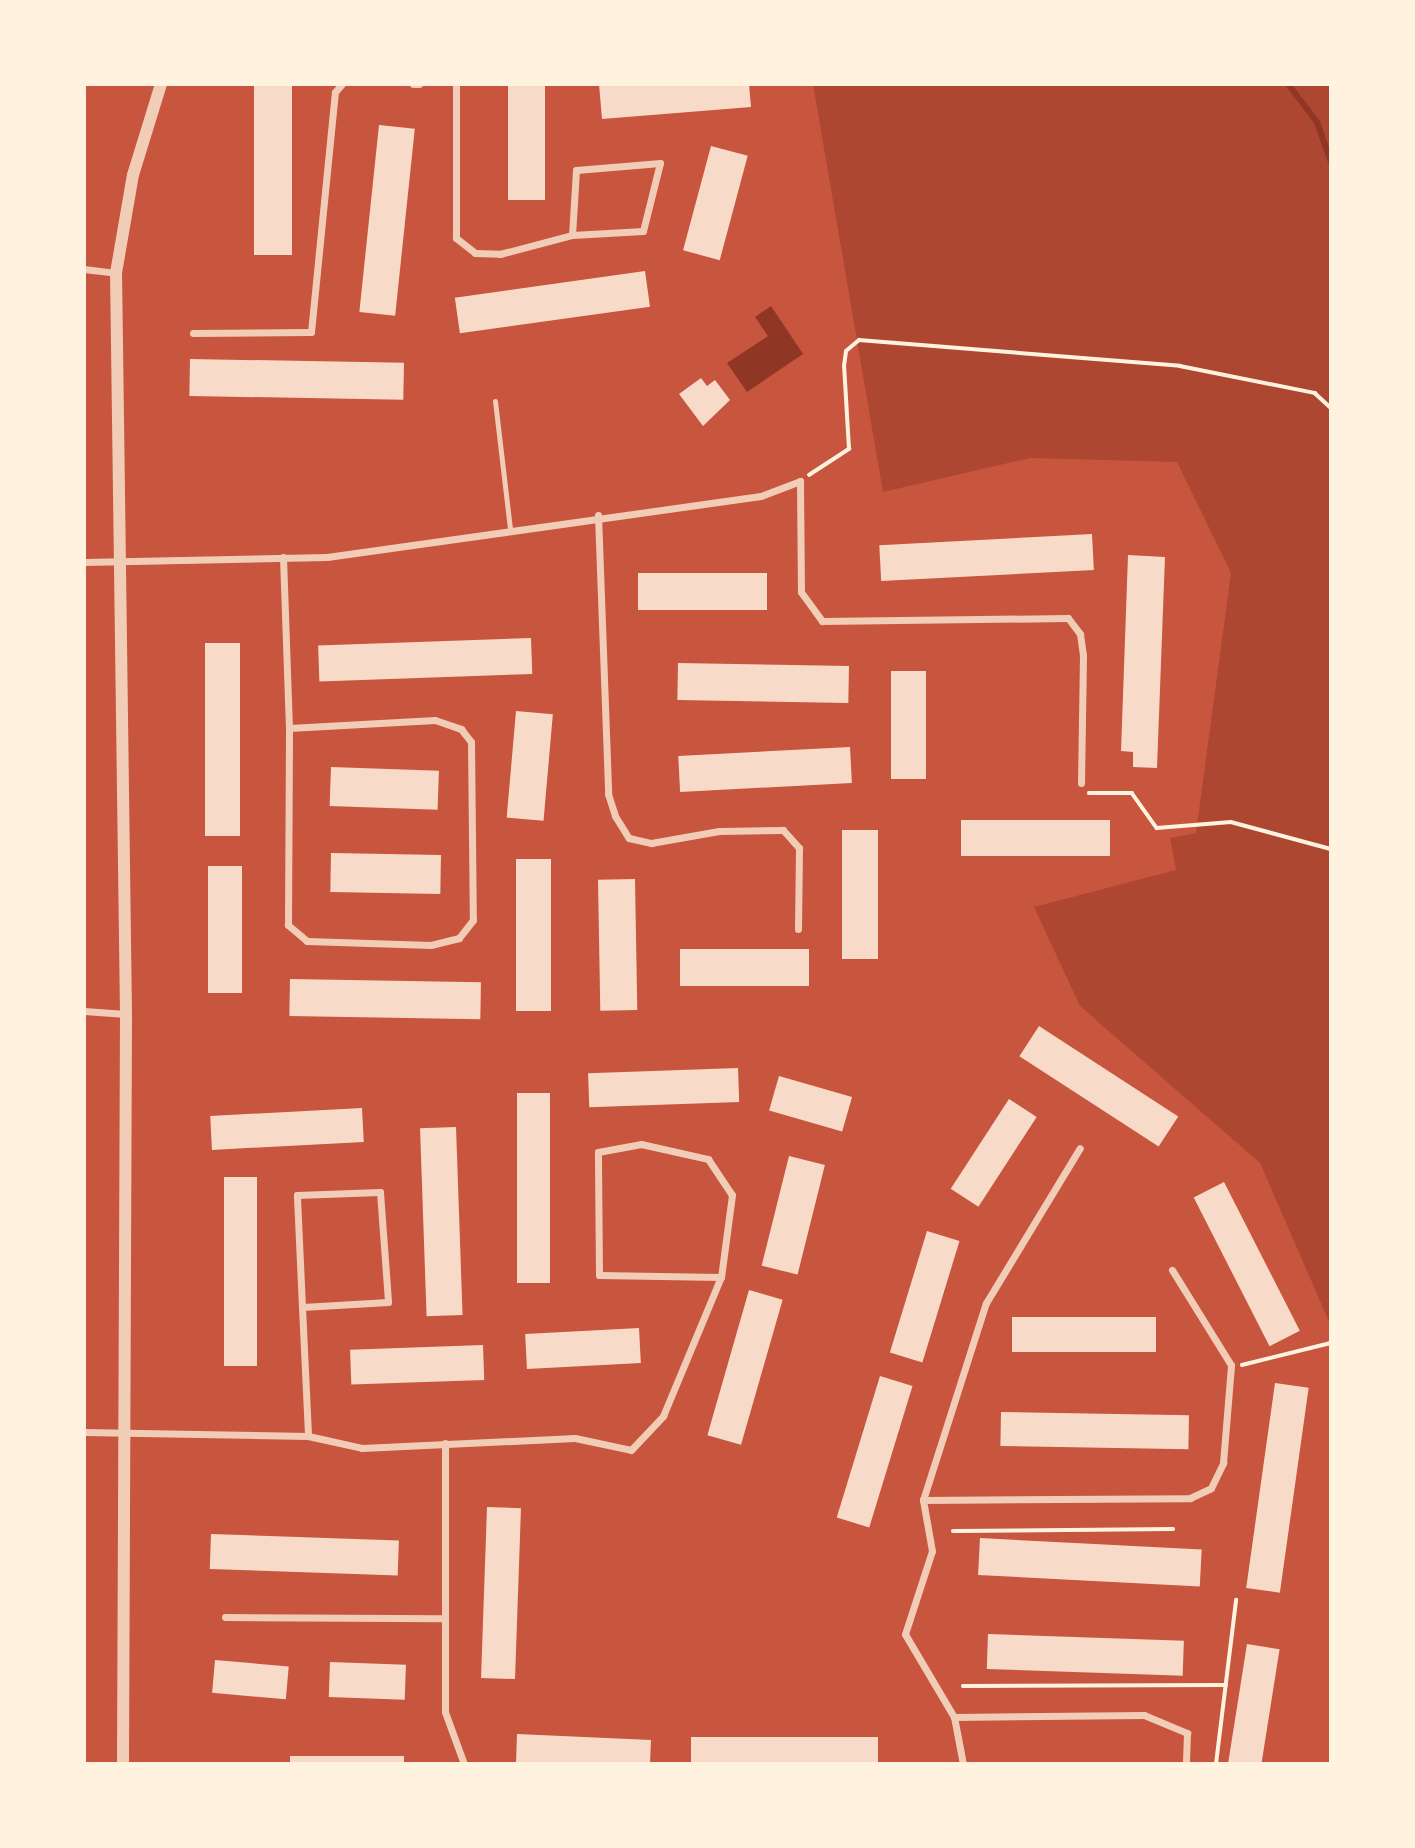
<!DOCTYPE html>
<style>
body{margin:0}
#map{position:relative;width:1415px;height:1848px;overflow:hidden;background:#c8553d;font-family:"Public Sans",sans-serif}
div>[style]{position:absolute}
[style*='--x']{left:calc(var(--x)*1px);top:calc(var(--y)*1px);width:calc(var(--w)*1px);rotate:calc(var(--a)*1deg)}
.green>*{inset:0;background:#ae4732}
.water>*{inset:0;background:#8f3625}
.stream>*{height:6px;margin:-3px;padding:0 3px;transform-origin:3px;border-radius:3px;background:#8f3625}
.building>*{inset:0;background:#f7dbc8;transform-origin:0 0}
.path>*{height:3.5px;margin:-1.75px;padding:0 1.75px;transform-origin:1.75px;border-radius:1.75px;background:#fff3e0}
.service>*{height:5px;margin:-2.5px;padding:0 2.5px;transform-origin:2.5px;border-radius:2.5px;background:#f1ccb7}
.minor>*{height:7px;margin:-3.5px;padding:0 3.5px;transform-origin:3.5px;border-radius:3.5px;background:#f1ccb7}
.tertiary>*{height:12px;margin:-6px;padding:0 6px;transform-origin:6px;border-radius:6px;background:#f1ccb7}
span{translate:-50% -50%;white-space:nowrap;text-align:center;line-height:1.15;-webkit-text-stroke:6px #fff3e0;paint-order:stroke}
.frame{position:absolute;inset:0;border:86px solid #fff3e0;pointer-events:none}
</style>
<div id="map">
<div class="green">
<i style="clip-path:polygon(813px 84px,1331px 84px,1331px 1326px,1260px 1163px,1080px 1006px,1034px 907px,1176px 870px,1170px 838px,1196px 833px,1231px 573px,1177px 462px,1030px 458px,883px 492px)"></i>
</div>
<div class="water">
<i style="clip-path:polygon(771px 306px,803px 354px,747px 392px,727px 363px,768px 336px,755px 317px)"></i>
</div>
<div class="stream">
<i style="--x:1288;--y:84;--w:48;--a:52.7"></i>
<i style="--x:1317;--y:122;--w:42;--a:70.7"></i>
</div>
<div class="building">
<i style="left:254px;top:84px;width:38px;height:171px"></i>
<i style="left:508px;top:84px;width:37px;height:116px"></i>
<i style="clip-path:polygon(599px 84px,749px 84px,751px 107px,602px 119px)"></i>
<i style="left:379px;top:125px;width:36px;height:188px;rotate:6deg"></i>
<i style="left:711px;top:146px;width:38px;height:108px;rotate:15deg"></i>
<i style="left:645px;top:271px;width:36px;height:192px;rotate:82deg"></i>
<i style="left:190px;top:359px;width:214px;height:37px;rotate:1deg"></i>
<i style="clip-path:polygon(701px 378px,707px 386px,715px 380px,730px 400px,703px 426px,679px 394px)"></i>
<i style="left:1092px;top:534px;width:36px;height:213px;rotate:87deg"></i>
<i style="clip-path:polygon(1128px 555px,1165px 557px,1157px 768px,1133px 767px,1133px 752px,1121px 751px)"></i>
<i style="left:767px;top:573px;width:37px;height:129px;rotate:90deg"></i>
<i style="left:531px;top:638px;width:36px;height:213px;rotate:88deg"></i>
<i style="left:205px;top:643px;width:35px;height:193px"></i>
<i style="left:678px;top:663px;width:171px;height:37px;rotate:1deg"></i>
<i style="left:891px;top:671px;width:35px;height:108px"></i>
<i style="left:516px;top:711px;width:37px;height:107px;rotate:5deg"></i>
<i style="left:850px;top:747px;width:36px;height:172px;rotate:87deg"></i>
<i style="left:331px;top:767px;width:108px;height:39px;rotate:2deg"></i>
<i style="left:961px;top:820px;width:149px;height:36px"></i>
<i style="left:842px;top:830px;width:36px;height:129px"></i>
<i style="left:331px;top:853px;width:110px;height:39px;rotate:1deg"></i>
<i style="left:516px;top:859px;width:35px;height:152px"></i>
<i style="left:208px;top:866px;width:34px;height:127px"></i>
<i style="left:635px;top:879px;width:131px;height:37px;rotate:89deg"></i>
<i style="left:680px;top:949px;width:129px;height:37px"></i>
<i style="left:290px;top:979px;width:191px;height:37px;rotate:1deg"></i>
<i style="left:1039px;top:1026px;width:166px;height:36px;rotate:33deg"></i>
<i style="left:738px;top:1068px;width:34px;height:150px;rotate:88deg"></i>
<i style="left:779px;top:1076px;width:76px;height:36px;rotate:16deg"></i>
<i style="left:517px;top:1093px;width:33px;height:190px"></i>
<i style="left:1009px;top:1099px;width:33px;height:107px;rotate:33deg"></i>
<i style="left:362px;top:1108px;width:34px;height:152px;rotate:87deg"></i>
<i style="left:456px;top:1127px;width:188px;height:36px;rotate:88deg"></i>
<i style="left:789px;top:1156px;width:37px;height:113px;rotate:14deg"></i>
<i style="left:224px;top:1177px;width:33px;height:189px"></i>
<i style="left:1224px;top:1182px;width:167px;height:34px;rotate:63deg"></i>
<i style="left:927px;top:1231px;width:34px;height:127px;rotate:17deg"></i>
<i style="left:749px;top:1290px;width:35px;height:151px;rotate:16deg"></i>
<i style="left:1156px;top:1317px;width:35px;height:144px;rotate:90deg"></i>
<i style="left:639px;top:1328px;width:35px;height:114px;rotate:87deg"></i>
<i style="left:483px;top:1345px;width:35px;height:133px;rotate:88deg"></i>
<i style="left:880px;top:1376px;width:34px;height:148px;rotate:17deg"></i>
<i style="left:1275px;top:1383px;width:34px;height:207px;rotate:8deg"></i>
<i style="left:1001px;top:1412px;width:188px;height:34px;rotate:1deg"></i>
<i style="left:487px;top:1507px;width:34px;height:171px;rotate:2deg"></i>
<i style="left:211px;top:1534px;width:188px;height:35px;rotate:2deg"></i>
<i style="left:980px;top:1538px;width:222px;height:37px;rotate:3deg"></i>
<i style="left:988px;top:1634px;width:196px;height:35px;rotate:2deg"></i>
<i style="left:1247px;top:1644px;width:33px;height:121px;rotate:9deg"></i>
<i style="left:215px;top:1660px;width:74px;height:33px;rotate:5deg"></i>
<i style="left:330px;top:1662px;width:76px;height:35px;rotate:2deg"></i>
<i style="clip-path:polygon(517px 1734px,651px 1740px,650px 1764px,516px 1764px)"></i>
<i style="left:691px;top:1737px;width:187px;height:27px"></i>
<i style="left:404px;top:1756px;width:8px;height:114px;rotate:90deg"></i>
</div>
<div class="path">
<i style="--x:809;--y:475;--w:48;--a:-33"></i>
<i style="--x:849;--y:449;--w:83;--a:-93.4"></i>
<i style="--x:844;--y:366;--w:15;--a:-82"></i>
<i style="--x:846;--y:351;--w:17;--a:-40"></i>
<i style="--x:859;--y:340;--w:322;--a:4.6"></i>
<i style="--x:1180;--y:366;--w:138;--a:11.3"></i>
<i style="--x:1315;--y:393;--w:22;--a:43"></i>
<i style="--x:1089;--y:793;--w:43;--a:0"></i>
<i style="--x:1132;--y:793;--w:43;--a:54.5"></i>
<i style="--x:1157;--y:828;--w:74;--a:-4.6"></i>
<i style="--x:1231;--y:822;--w:104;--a:15.1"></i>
<i style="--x:1242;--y:1365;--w:92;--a:-13.9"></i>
<i style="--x:953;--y:1531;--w:220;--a:-0.5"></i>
<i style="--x:963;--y:1686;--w:263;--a:-0.2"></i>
<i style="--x:1216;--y:1764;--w:165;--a:-83"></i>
</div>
<div class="service">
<i style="--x:495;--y:401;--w:129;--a:83.3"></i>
</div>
<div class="minor">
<i style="--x:413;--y:84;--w:6;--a:0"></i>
<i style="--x:456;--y:84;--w:154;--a:90"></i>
<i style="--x:456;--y:238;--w:24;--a:38"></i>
<i style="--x:475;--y:253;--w:25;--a:2"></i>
<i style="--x:500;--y:254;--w:74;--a:-14.8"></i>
<i style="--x:572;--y:235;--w:71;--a:-3.2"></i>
<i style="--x:643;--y:231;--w:70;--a:-76"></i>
<i style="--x:660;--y:163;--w:84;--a:175.2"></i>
<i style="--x:576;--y:170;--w:65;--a:93.5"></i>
<i style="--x:84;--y:269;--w:32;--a:7"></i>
<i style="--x:193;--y:333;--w:118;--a:-0.5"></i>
<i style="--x:311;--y:332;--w:241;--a:-84.3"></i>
<i style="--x:335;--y:92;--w:11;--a:-49"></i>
<i style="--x:598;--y:515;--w:279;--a:87.9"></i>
<i style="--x:608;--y:794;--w:23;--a:72"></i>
<i style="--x:615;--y:816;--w:26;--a:58"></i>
<i style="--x:629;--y:838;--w:23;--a:13"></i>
<i style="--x:651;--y:843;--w:69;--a:-10"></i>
<i style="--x:719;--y:831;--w:64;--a:-0.9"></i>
<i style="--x:783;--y:830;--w:24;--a:48"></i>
<i style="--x:799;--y:848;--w:81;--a:90.7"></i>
<i style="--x:283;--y:557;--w:171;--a:88"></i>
<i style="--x:84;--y:562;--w:243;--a:-1.2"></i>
<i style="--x:327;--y:557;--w:438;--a:-8"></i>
<i style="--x:761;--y:496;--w:42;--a:-21"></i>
<i style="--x:800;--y:481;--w:111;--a:89.5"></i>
<i style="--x:801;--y:592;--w:36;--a:54"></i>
<i style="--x:822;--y:621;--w:246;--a:-0.7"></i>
<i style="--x:1068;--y:618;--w:20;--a:53"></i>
<i style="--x:1080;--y:634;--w:22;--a:82"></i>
<i style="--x:1083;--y:656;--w:127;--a:90.9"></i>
<i style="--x:435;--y:720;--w:28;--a:19"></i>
<i style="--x:461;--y:729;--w:16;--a:52"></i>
<i style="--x:471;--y:742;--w:178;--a:89.4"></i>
<i style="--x:473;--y:920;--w:23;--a:128"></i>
<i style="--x:459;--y:938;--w:29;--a:166"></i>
<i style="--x:431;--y:945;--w:124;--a:-178.2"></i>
<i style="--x:307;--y:941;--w:25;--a:-140"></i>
<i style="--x:288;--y:925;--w:197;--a:-89.7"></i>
<i style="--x:289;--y:728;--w:146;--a:-3.1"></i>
<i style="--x:84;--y:1011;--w:42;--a:4.1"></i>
<i style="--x:641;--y:1144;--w:69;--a:12.6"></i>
<i style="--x:708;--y:1159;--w:43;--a:56.3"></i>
<i style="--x:732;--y:1195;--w:83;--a:97.6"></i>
<i style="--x:721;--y:1277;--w:122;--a:-179.1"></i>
<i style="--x:599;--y:1275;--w:123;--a:-90.5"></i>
<i style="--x:598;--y:1152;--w:44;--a:-10.5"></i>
<i style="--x:380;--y:1192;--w:110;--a:85.8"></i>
<i style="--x:388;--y:1302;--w:86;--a:176.7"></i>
<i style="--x:302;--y:1307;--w:112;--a:-92.6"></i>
<i style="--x:297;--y:1195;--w:83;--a:-2.1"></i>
<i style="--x:302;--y:1307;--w:129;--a:87.3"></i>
<i style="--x:84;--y:1432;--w:224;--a:1"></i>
<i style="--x:308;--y:1436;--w:55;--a:12.5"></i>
<i style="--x:362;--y:1448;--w:213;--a:-2.7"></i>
<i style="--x:575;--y:1438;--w:57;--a:12.1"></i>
<i style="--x:631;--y:1450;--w:47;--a:-46.7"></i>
<i style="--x:663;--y:1416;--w:151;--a:-67.4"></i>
<i style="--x:445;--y:1443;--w:269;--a:90"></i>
<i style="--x:445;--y:1712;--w:55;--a:69.9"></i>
<i style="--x:923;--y:1500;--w:267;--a:-0.4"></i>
<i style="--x:1190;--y:1498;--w:23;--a:-25"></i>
<i style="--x:1211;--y:1488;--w:28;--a:-64"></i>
<i style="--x:1223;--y:1463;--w:98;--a:-85.3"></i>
<i style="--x:1231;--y:1365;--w:112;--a:-121.8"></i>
<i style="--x:225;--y:1617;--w:217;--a:0.3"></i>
<i style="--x:954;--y:1717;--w:190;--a:-0.6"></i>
<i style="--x:1144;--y:1715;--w:47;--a:22.7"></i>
<i style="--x:1187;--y:1733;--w:31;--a:92"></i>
<i style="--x:963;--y:1764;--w:48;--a:-100.8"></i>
<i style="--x:954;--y:1717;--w:96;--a:-120.6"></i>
<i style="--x:905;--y:1634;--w:87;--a:-72"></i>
<i style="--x:932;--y:1551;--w:52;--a:-100"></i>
<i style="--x:923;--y:1500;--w:207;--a:-72.3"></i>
<i style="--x:986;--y:1303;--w:181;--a:-58.8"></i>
</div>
<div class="tertiary">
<i style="--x:123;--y:1764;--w:750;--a:-89.77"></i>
<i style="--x:126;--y:1014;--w:741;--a:-90.77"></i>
<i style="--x:116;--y:273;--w:99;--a:-80.2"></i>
<i style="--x:133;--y:175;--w:95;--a:-72.9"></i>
</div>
<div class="frame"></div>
</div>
